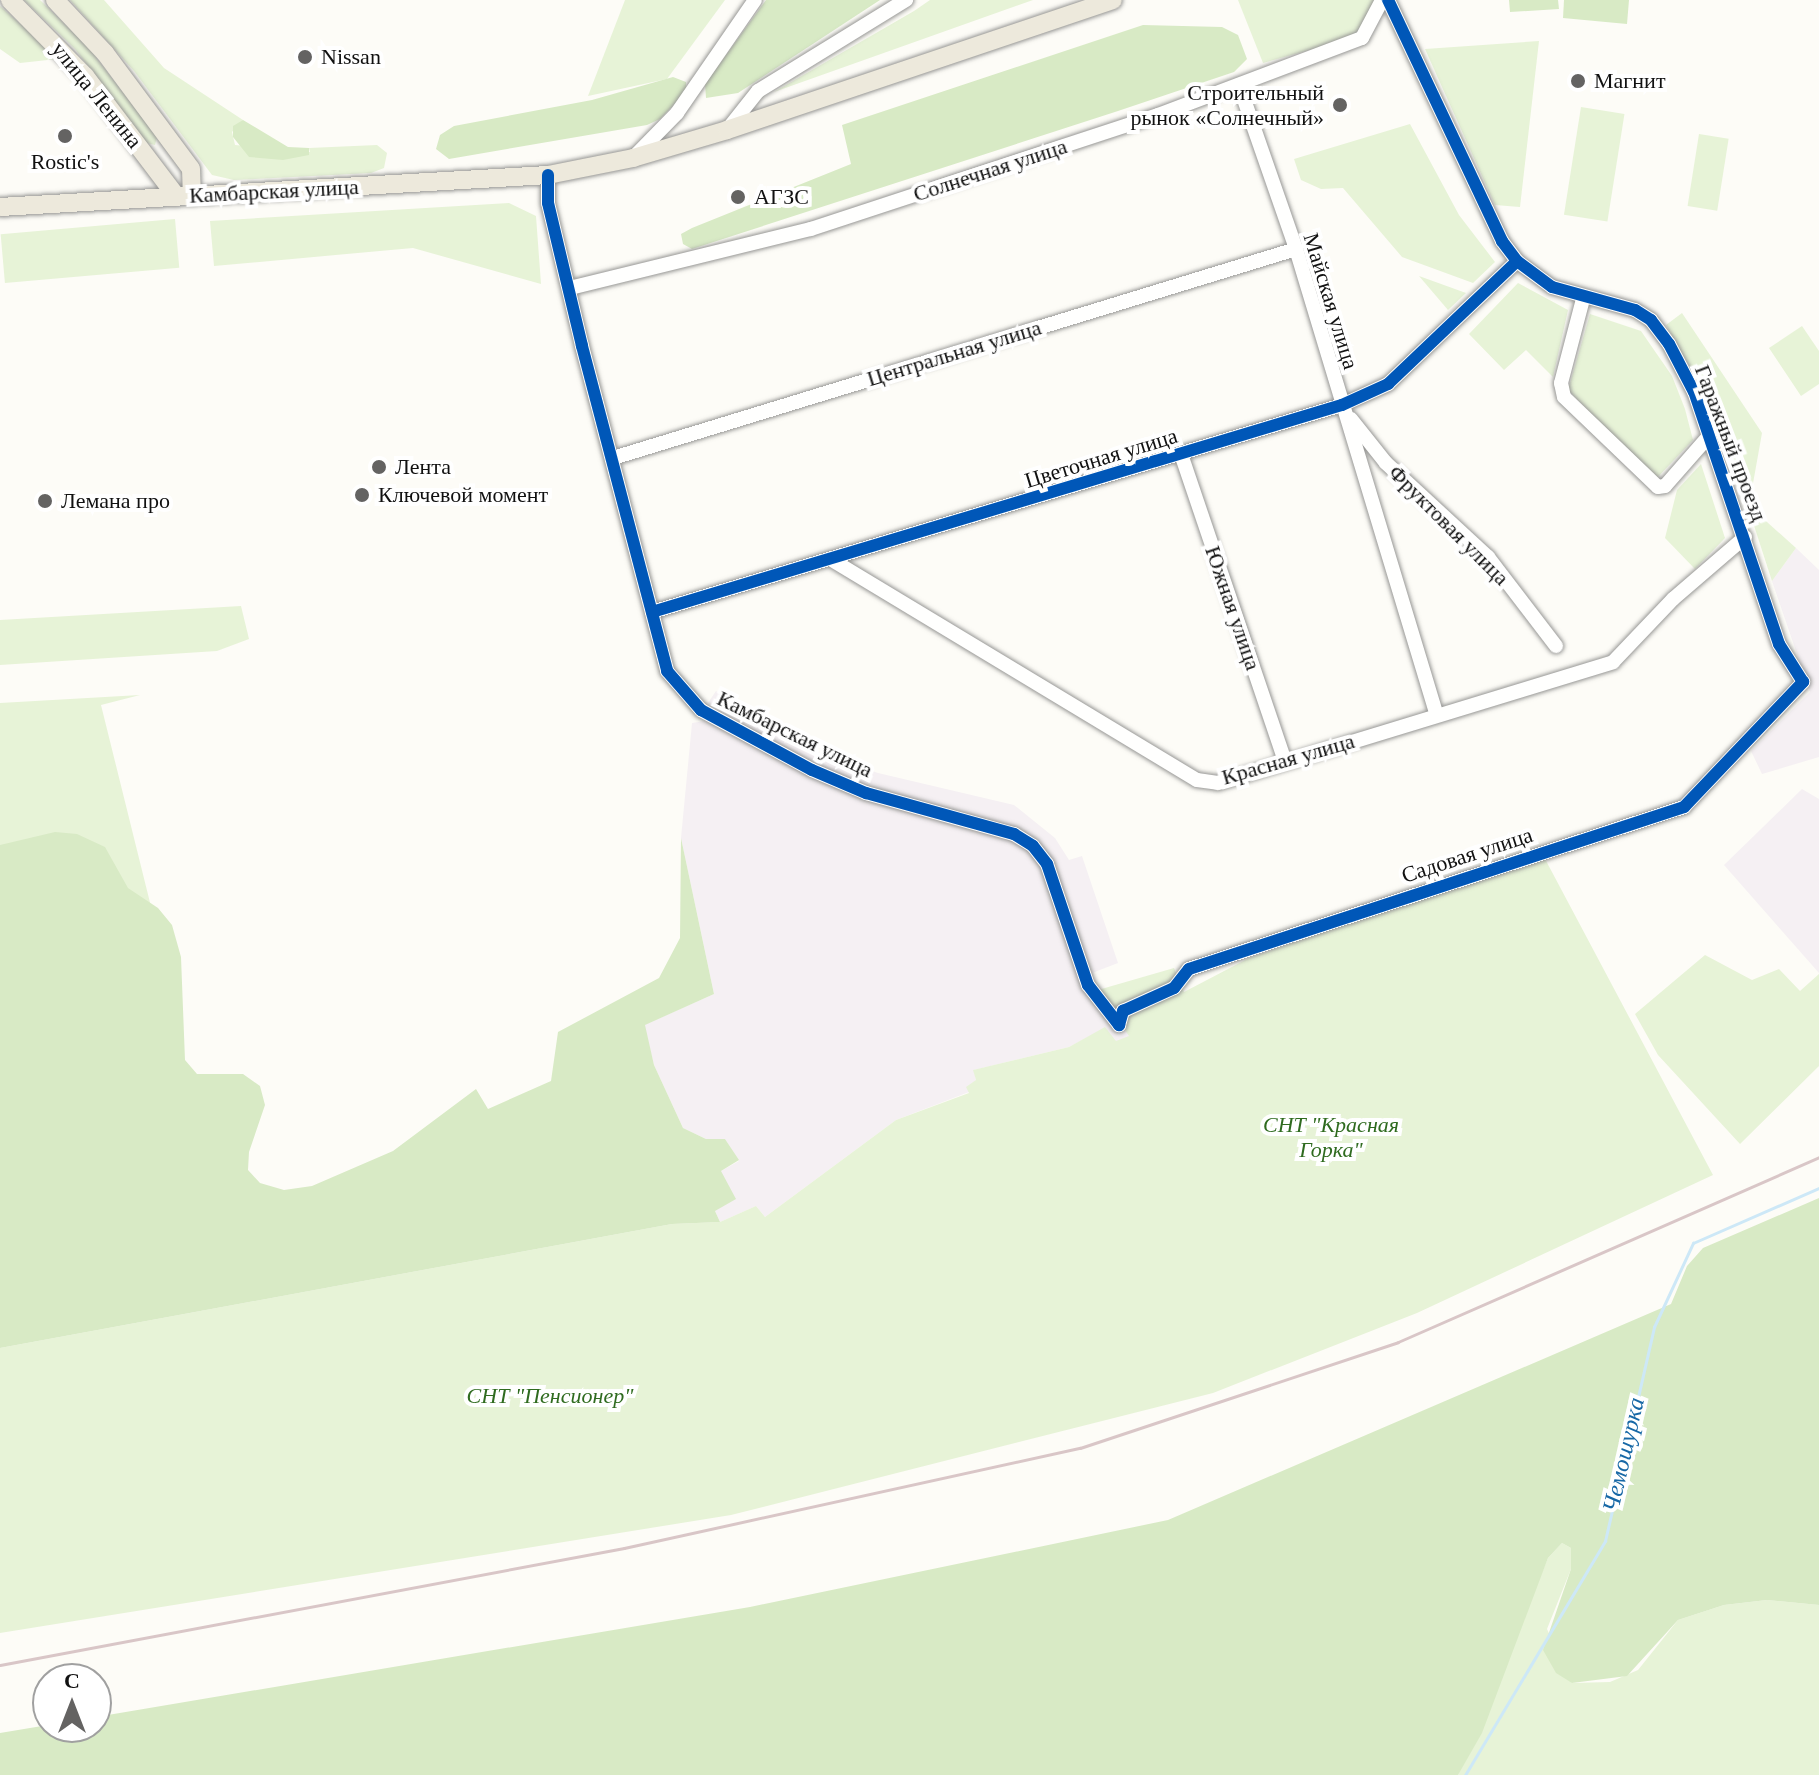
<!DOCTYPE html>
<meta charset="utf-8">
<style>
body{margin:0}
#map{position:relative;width:1819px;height:1775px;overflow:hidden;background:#fdfcf7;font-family:"Times New Roman",serif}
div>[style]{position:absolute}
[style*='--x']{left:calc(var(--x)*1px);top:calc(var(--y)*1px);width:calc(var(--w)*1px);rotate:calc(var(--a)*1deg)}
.industrial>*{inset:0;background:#f5f0f3}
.green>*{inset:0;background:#e7f3d7;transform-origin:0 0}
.forest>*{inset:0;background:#d8eac5}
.stream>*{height:3px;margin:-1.5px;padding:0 1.5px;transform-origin:1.5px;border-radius:1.5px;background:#cde8f7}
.roads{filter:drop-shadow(0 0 2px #979795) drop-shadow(0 0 2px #979795)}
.minor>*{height:14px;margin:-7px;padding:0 7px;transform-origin:7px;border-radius:7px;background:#fffffe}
.major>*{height:18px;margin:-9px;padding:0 9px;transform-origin:9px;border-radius:9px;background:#ede9dc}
.rail>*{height:3px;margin:-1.5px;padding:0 1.5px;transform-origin:1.5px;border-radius:1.5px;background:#d9c6c7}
.cycleway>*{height:12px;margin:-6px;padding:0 6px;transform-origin:6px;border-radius:6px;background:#0057b8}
.dots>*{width:22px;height:22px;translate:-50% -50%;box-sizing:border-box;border:4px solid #fff;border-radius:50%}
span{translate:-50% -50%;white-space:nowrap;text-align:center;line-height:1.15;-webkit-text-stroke:8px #fff;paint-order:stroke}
.poi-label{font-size:22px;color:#111}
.left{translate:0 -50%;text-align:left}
.right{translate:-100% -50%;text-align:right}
.street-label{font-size:22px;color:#111}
.park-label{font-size:22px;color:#2f6b1f;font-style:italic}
.water-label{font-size:24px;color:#1768a6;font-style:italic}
.north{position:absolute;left:32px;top:1663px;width:80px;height:80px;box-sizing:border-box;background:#fff;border:2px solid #a0a0a0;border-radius:50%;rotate:0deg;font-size:22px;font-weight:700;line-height:32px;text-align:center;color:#111}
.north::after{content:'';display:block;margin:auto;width:28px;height:36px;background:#646362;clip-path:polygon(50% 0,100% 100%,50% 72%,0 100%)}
</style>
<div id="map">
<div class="industrial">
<i style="clip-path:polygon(1796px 548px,1819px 570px,1819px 757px,1762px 774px,1751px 751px,1810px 692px,1772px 581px)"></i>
<i style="clip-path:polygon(716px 691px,820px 753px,878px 773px,1014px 805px,1055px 838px,1069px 860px,1082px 856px,1118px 963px,1092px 973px,1098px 990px,1130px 1036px,1116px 1042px,1105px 1028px,1069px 1047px,974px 1070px,976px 1080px,969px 1092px,896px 1120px,765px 1217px,756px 1206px,720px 1222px,715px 1211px,721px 1171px,739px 1161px,725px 1139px,706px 1139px,683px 1128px,654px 1065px,644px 1025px,714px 994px,681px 838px,692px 723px,729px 717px,708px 703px)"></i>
<i style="clip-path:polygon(1802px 789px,1819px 799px,1819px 973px,1724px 865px)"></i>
</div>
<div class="green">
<i style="clip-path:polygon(24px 0,40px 0,88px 47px,157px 137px,155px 145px,147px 143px,75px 49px)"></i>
<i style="clip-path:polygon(70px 0,104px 0,164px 68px,243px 120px,232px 132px,235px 145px,310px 152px,309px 148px,377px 145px,387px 153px,384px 168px,371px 173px,234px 180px,212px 175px,134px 71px)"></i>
<i style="clip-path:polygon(625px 0,725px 0,667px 79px,588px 96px)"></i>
<i style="clip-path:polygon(930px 0,1033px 0,774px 92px,914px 11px)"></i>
<i style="clip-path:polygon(1238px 0,1379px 0,1353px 38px,1263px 63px)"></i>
<i style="clip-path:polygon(0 6px,26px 29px,57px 59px,20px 63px,0 49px)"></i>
<i style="clip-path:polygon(1539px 41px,1520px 207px,1495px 205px,1425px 49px)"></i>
<i style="left:1581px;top:107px;width:44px;height:109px;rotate:9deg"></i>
<i style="clip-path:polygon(1410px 124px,1459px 215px,1495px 262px,1473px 283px,1402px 257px,1343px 188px,1321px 189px,1301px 180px,1294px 159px)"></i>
<i style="left:1699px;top:134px;width:30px;height:73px;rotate:9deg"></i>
<i style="clip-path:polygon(509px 203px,536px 216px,541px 284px,413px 248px,214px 266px,210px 221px)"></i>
<i style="left:175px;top:219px;width:49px;height:175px;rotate:85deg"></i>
<i style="clip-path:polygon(1419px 276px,1466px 293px,1448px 310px)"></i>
<i style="clip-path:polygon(1518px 283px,1568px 310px,1553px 377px,1526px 350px,1504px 370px,1469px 334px)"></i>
<i style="clip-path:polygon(1682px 313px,1762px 433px,1752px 489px,1736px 475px,1710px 402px,1666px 325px)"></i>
<i style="clip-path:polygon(1590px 314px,1641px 331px,1672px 376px,1685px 409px,1693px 440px,1656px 479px,1568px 390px)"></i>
<i style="clip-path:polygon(1802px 326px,1819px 351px,1819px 384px,1801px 396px,1769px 348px)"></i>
<i style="clip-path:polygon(1701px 464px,1725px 538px,1695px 569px,1665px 538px,1677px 490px)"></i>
<i style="clip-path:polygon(1747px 504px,1796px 548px,1772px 581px)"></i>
<i style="clip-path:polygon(241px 606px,249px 639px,217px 651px,0 665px,0 620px)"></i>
<i style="clip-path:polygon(140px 695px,101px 705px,163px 955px,0 977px,0 703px)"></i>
<i style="clip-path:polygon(1544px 857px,1713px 1175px,1417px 1313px,1213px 1393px,731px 1515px,0 1633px,0 1348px,672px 1224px,720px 1222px,756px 1206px,765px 1217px,896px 1120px,969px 1093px,966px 1087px,976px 1080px,973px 1070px,1069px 1047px,1105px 1027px,1116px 1041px,1129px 1036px,1098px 990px,1174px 968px,1184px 992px,1249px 958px)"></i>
<i style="clip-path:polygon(1705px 955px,1752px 980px,1779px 969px,1800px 991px,1819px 974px,1819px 1066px,1740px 1144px,1658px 1055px,1635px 1014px)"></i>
<i style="clip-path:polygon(1562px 1543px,1571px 1548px,1571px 1569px,1547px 1629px,1572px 1683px,1610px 1682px,1638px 1670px,1678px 1620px,1724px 1605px,1767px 1600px,1819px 1605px,1819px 1775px,1458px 1775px,1548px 1558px)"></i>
</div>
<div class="forest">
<i style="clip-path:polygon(766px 0,880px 0,738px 93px,706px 98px,705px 84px)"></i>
<i style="clip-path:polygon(1509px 0,1558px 0,1559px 9px,1510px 12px)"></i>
<i style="clip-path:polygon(1564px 0,1629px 0,1627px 24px,1563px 18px)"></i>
<i style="clip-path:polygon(1143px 25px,1222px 27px,1238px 35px,1247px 59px,1234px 72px,1118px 111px,692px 249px,683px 244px,681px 234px,692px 228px,851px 164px,842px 125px)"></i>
<i style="clip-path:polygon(673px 77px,686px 82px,686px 92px,660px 119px,647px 125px,449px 159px,436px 149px,440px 135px,454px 126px,592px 100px)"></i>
<i style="clip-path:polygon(243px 120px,288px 147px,309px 148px,309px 155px,283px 160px,249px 157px,233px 137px,233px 126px)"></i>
<i style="clip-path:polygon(55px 832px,77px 834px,105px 847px,128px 888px,158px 908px,172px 925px,181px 957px,185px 1060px,197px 1074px,243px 1074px,260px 1086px,265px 1105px,249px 1152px,248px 1170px,260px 1183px,284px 1190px,312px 1186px,393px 1151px,476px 1089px,488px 1109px,551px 1081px,558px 1032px,659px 978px,680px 938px,681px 838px,714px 994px,645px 1025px,654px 1065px,683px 1128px,706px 1139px,725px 1139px,739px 1160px,721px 1171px,736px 1199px,715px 1211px,720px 1222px,672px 1224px,0 1348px,0 845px)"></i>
<i style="clip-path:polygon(1819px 1198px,1819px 1605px,1767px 1600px,1724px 1605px,1678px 1620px,1627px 1676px,1572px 1683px,1556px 1673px,1543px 1650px,1571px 1569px,1571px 1548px,1562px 1543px,1548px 1558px,1482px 1733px,1458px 1775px,0 1775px,0 1733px,48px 1725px,96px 1727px,96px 1717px,750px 1607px,1168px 1520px,1671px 1304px,1687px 1266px,1703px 1248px)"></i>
</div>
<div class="stream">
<i style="--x:1465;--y:1775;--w:273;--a:-59.1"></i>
<i style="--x:1605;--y:1541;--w:220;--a:-77.1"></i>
<i style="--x:1654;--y:1327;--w:93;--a:-65.1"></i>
<i style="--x:1693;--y:1243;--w:137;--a:-23.6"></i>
</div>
<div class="roads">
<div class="minor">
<i style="--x:1239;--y:85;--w:174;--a:70.8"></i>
<i style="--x:1296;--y:249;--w:486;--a:73.2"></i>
<i style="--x:727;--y:130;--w:50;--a:-51.5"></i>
<i style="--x:758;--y:91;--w:174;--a:-31.6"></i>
<i style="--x:633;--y:158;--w:63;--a:-45.6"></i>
<i style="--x:677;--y:113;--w:137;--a:-55.4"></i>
<i style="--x:548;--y:175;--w:28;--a:90"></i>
<i style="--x:548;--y:203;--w:147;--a:76.6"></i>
<i style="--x:582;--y:346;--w:336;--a:75.3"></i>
<i style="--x:667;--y:671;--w:52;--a:48.9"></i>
<i style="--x:701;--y:710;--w:126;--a:28.4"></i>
<i style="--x:812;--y:770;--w:59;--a:23.1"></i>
<i style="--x:866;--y:793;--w:154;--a:15.5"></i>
<i style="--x:1014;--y:834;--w:22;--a:32"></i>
<i style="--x:1033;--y:846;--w:23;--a:52"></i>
<i style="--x:1047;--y:864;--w:128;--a:71.3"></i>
<i style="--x:1088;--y:985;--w:51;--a:52.2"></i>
<i style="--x:570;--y:288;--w:248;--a:-13.8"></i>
<i style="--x:811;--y:229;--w:365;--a:-18.2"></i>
<i style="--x:1158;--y:115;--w:218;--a:-20.7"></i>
<i style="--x:1362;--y:38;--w:43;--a:-62.2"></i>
<i style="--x:1583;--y:299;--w:87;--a:104.7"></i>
<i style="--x:1561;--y:383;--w:14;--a:78"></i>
<i style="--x:1564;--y:397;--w:130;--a:43.8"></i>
<i style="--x:1658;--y:487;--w:7;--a:-8"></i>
<i style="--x:1665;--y:486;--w:67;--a:-48.7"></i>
<i style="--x:1351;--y:419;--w:56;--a:51.5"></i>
<i style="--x:1386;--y:463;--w:139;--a:42.7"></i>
<i style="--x:1488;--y:557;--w:112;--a:52.6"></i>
<i style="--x:1181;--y:454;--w:325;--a:71.3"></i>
<i style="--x:613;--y:458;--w:714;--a:-17.01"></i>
<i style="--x:832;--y:560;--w:426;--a:31.1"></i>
<i style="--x:1197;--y:780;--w:21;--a:8"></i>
<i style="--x:1218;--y:783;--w:413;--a:-17"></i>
<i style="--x:1613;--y:662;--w:87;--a:-46.4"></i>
<i style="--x:1673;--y:599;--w:95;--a:-40.7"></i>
<i style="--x:652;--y:612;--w:720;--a:-16.7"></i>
<i style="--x:1342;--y:405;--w:51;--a:-24.5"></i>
<i style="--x:1388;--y:384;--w:178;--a:-43.6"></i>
<i style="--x:1119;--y:1025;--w:15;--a:-74"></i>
<i style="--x:1123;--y:1011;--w:56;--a:-24.3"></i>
<i style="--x:1174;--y:988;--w:24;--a:-52"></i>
<i style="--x:1189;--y:969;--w:521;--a:-18.12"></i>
<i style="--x:1684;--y:807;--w:173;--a:-46.4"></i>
<i style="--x:1803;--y:682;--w:45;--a:-122.3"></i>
<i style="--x:1779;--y:644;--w:266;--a:-108.6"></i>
<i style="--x:1694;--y:392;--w:54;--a:-117.5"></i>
<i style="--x:1669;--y:344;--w:30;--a:-127"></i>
<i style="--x:1651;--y:320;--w:19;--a:-148"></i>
<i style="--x:1635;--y:310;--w:86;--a:-164.5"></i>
<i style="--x:1552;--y:287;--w:44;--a:-143.4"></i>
<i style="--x:1517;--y:261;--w:25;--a:-127"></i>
<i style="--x:1502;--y:241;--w:267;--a:-115.3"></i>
</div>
<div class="major">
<i style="--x:10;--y:0;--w:107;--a:45.4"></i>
<i style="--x:85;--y:76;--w:151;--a:52.8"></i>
<i style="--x:55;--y:0;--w:73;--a:46.7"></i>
<i style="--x:105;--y:53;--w:144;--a:53.4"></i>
<i style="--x:191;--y:169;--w:26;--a:88"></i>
<i style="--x:0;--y:207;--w:549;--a:-3.34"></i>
<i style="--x:548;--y:175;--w:87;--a:-11.3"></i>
<i style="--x:633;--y:158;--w:98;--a:-16.6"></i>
<i style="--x:727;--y:130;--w:407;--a:-18.6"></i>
</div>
</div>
<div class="rail">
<i style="--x:0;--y:1665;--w:635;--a:-10.62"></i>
<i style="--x:624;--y:1548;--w:467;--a:-12.4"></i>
<i style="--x:1080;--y:1448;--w:335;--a:-18.4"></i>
<i style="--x:1398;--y:1342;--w:460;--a:-23.7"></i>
</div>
<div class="cycleway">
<i style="--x:548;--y:175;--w:28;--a:90"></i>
<i style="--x:548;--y:203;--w:147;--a:76.6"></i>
<i style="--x:582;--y:346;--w:336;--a:75.3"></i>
<i style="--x:667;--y:671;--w:52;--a:48.9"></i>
<i style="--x:701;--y:710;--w:126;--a:28.4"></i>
<i style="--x:812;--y:770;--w:59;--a:23.1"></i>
<i style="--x:866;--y:793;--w:154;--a:15.5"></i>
<i style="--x:1014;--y:834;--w:22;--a:32"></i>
<i style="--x:1033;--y:846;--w:23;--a:52"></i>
<i style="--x:1047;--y:864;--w:128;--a:71.3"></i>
<i style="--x:1088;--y:985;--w:51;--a:52.2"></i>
<i style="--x:652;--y:612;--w:720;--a:-16.7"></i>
<i style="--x:1342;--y:405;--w:51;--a:-24.5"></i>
<i style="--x:1388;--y:384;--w:178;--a:-43.6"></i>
<i style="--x:1119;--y:1025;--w:15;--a:-74"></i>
<i style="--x:1123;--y:1011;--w:56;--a:-24.3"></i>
<i style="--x:1174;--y:988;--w:24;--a:-52"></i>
<i style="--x:1189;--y:969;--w:521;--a:-18.12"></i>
<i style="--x:1684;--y:807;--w:173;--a:-46.4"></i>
<i style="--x:1803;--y:682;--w:45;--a:-122.3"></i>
<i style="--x:1779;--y:644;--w:266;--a:-108.6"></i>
<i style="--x:1694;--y:392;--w:54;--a:-117.5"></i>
<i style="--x:1669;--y:344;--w:30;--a:-127"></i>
<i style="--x:1651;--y:320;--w:19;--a:-148"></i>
<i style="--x:1635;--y:310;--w:86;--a:-164.5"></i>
<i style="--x:1552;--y:287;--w:44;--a:-143.4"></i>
<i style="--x:1517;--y:261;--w:25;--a:-127"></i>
<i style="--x:1502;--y:241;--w:267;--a:-115.3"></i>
</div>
<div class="dots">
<i style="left:305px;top:57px;background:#646362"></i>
<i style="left:1578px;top:81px;background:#646362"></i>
<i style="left:1340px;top:105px;background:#646362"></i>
<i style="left:65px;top:136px;background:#646362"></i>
<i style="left:738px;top:197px;background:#646362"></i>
<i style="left:379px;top:467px;background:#646362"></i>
<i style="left:362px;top:495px;background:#646362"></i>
<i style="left:45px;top:501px;background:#646362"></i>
</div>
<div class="poi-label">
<span class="left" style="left:321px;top:57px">Nissan</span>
<span class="left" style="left:1594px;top:81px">Магнит</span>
<span class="right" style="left:1324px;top:105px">Строительный<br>рынок «Солнечный»</span>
<span style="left:65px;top:162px">Rostic's</span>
<span class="left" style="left:754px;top:197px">АГЗС</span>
<span class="left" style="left:395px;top:467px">Лента</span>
<span class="left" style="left:378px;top:495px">Ключевой момент</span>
<span class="left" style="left:61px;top:501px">Лемана про</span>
</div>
<div class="street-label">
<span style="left:97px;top:95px;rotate:51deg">улица Ленина</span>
<span style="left:990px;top:170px;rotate:-18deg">Солнечная улица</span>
<span style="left:274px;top:191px;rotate:-3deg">Камбарская улица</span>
<span style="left:1331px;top:301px;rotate:73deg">Майская улица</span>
<span style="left:954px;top:353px;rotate:-17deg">Центральная улица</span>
<span style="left:1731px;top:443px;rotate:69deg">Гаражный проезд</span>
<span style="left:1101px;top:458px;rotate:-17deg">Цветочная улица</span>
<span style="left:1449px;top:525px;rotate:45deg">Фруктовая улица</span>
<span style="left:1233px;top:608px;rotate:71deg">Южная улица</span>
<span style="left:795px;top:734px;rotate:26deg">Камбарская улица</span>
<span style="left:1288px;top:759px;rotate:-16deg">Красная улица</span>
<span style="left:1467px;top:855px;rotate:-18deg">Садовая улица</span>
</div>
<div class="park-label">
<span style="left:1331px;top:1137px">СНТ "Красная<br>Горка"</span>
<span style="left:550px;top:1396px">СНТ "Пенсионер"</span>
</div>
<div class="water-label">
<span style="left:1624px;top:1455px;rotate:-77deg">Чемошурка</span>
</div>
<div class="north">С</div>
</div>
